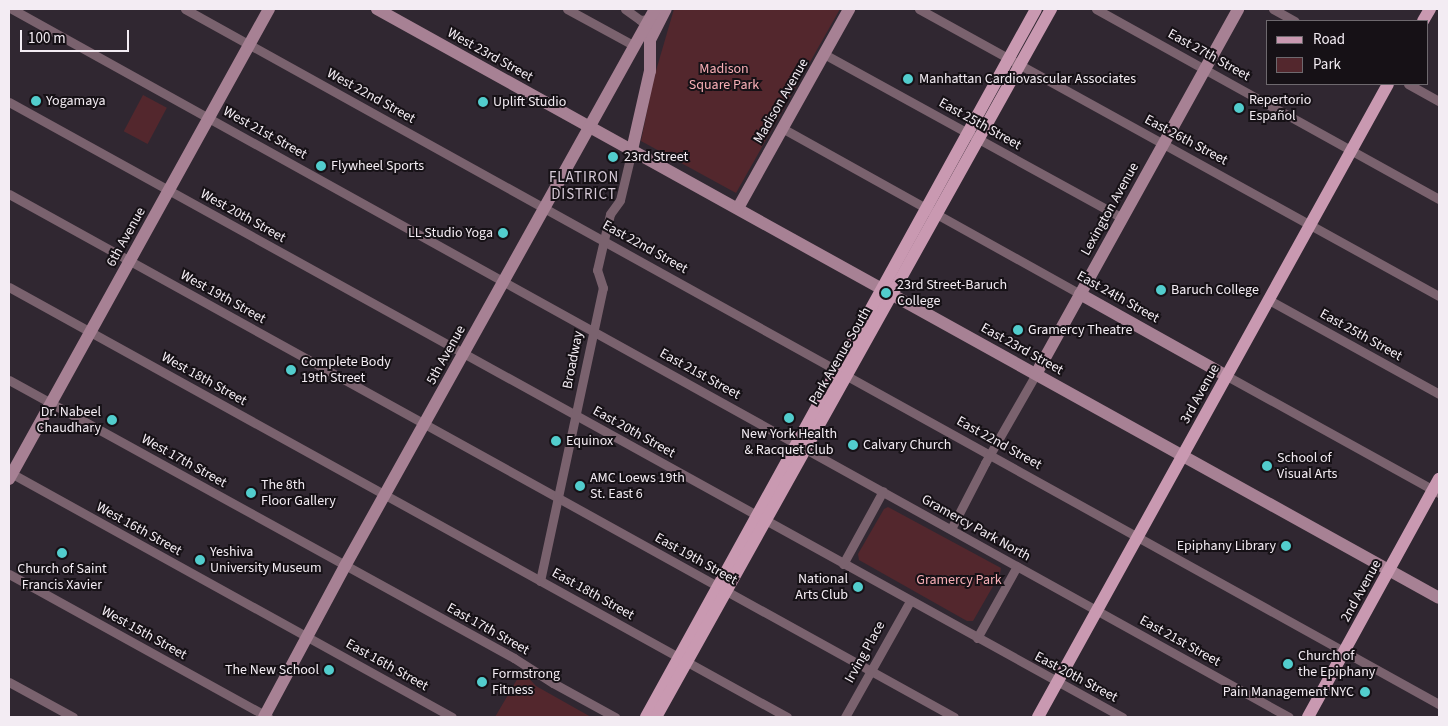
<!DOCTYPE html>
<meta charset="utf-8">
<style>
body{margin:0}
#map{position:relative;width:1448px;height:726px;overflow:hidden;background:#302731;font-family:"Source Sans 3",sans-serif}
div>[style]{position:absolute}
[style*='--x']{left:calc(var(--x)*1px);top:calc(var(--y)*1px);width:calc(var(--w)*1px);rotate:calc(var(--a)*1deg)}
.green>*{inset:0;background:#53272d;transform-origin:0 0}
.street>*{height:9px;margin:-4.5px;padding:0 4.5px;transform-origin:4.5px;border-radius:4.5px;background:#7a626e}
.secondary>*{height:12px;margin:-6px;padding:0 6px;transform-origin:6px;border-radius:6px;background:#a78194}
.primary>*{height:12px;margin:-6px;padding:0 6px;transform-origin:6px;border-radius:6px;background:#c999b1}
.dots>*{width:14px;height:14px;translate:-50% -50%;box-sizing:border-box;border:2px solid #161116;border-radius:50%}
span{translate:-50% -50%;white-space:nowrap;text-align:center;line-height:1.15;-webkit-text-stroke:4px #161116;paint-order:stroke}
.street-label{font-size:14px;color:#f3ecf3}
.park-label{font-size:14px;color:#f8afb6}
.poi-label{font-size:14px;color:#f3ecf3}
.left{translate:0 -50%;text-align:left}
.right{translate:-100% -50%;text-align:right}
.neighbourhood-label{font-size:15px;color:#d7cbd9;letter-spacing:1px}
.frame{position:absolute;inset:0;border:10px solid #f3ecf3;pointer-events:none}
.legend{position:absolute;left:1266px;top:20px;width:162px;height:65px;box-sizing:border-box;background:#161116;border:1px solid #6e696e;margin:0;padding:6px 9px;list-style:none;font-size:15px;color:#f3ecf3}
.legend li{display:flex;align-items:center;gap:10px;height:25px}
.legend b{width:25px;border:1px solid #6e696e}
.scale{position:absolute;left:20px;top:30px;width:109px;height:22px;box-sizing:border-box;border:2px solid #f3ecf3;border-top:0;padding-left:6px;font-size:15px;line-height:18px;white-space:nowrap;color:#f3ecf3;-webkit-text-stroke:4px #161116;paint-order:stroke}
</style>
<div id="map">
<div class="green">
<i style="clip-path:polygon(674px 9px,840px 9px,736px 193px,641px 141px,653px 81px)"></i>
<i style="left:143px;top:95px;width:27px;height:41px;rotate:28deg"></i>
<i style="clip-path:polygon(888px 507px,1001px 568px,1000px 574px,973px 621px,967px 621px,859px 560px,858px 554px,884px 509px)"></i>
<i style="clip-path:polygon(522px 671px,536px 686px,591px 717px,495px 717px)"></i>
</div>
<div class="street">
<i style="--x:12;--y:9;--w:1460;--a:29.01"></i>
<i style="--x:185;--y:9;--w:1434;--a:29"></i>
<i style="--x:567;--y:9;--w:77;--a:28.6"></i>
<i style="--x:625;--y:9;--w:19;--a:36"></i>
<i style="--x:640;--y:20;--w:10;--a:-6"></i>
<i style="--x:919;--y:9;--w:594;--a:28.9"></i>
<i style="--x:1096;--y:9;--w:392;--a:29"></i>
<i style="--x:1273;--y:9;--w:25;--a:29"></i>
<i style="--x:824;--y:54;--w:340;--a:28.8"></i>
<i style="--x:1408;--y:84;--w:35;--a:29"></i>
<i style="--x:9;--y:102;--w:1272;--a:28.92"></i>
<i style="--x:782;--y:128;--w:341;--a:29.1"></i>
<i style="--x:9;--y:194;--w:1080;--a:28.96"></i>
<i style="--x:9;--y:287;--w:889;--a:28.93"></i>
<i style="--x:1269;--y:300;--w:194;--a:28.9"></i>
<i style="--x:1227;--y:376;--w:242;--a:28.9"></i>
<i style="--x:9;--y:380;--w:576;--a:28.83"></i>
<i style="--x:514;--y:658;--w:46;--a:32.7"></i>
<i style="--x:553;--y:683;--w:71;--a:28.7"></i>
<i style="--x:9;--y:472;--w:506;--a:28.94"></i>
<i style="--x:951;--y:529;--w:74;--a:-62.7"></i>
<i style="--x:985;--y:463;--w:103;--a:-60.2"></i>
<i style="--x:843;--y:564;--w:83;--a:-61.3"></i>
<i style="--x:9;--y:574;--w:296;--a:28.9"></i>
<i style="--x:540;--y:581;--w:300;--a:-77.9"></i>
<i style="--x:603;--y:288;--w:19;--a:-108"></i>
<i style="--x:597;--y:270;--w:57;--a:-76.9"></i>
<i style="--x:610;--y:214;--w:17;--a:-54"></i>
<i style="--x:620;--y:200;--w:51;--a:-76.5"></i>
<i style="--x:977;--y:638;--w:82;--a:-60.9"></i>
<i style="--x:9;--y:682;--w:73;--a:28.7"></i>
<i style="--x:845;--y:717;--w:133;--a:-60.7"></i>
</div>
<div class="secondary">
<i style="--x:377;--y:9;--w:1214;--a:29.01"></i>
<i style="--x:632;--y:150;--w:81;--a:-77.2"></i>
<i style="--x:650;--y:71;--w:31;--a:-90"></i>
<i style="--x:650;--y:40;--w:35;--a:-63"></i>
<i style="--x:738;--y:208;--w:228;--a:-60.8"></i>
<i style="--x:1080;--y:294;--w:168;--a:29.2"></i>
<i style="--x:1036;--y:374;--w:417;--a:-61"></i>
<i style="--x:9;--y:479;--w:537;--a:-61.05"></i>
<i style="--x:264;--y:717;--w:171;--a:-61.8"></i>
<i style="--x:345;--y:566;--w:637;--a:-60.9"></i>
</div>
<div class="primary">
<i style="--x:1423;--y:21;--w:14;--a:-60"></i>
<i style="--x:646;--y:717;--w:808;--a:-61.15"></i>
<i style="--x:656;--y:717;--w:811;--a:-60.84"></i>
<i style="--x:1038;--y:717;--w:723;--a:-61.06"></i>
<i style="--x:1308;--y:717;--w:272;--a:-61.2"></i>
</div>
<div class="dots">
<i style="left:908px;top:79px;background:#52cdcd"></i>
<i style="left:36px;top:101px;background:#52cdcd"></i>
<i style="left:483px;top:102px;background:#52cdcd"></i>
<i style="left:1239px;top:108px;background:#52cdcd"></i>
<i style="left:613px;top:157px;background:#52cdcd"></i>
<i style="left:321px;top:166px;background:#52cdcd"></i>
<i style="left:503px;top:233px;background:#52cdcd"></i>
<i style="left:1161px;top:290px;background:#52cdcd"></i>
<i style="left:886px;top:293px;background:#52cdcd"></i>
<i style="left:1018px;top:330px;background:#52cdcd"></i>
<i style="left:291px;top:370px;background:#52cdcd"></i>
<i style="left:789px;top:418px;background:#52cdcd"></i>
<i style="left:112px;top:420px;background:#52cdcd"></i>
<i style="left:556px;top:441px;background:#52cdcd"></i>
<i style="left:853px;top:445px;background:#52cdcd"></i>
<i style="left:1267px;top:466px;background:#52cdcd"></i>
<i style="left:580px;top:486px;background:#52cdcd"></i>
<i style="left:251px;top:493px;background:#52cdcd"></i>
<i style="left:1286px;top:546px;background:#52cdcd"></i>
<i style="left:62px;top:553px;background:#52cdcd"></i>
<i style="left:200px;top:560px;background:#52cdcd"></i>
<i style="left:858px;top:587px;background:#52cdcd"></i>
<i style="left:1288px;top:664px;background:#52cdcd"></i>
<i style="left:329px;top:670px;background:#52cdcd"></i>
<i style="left:482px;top:682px;background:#52cdcd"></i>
<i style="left:1365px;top:692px;background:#52cdcd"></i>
</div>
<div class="street-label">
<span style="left:490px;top:55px;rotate:29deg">West 23rd Street</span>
<span style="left:1209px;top:55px;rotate:29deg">East 27th Street</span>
<span style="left:371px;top:96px;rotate:29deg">West 22nd Street</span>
<span style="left:781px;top:101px;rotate:-60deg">Madison Avenue</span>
<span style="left:980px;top:124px;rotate:29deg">East 25th Street</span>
<span style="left:265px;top:133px;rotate:29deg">West 21st Street</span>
<span style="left:1186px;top:140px;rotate:28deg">East 26th Street</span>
<span style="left:1110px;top:209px;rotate:-61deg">Lexington Avenue</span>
<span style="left:243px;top:216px;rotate:29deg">West 20th Street</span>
<span style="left:126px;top:237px;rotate:-61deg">6th Avenue</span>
<span style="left:645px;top:247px;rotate:29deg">East 22nd Street</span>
<span style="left:223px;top:297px;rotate:29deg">West 19th Street</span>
<span style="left:1118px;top:297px;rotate:29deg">East 24th Street</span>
<span style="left:1361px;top:335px;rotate:29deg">East 25th Street</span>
<span style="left:1022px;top:349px;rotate:29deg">East 23rd Street</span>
<span style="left:446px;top:355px;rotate:-61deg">5th Avenue</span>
<span style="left:840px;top:356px;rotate:-60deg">Park Avenue South</span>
<span style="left:573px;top:360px;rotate:-79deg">Broadway</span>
<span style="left:700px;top:374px;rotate:29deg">East 21st Street</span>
<span style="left:204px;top:379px;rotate:29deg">West 18th Street</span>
<span style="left:1200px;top:394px;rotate:-61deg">3rd Avenue</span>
<span style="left:634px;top:432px;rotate:29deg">East 20th Street</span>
<span style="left:999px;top:443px;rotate:29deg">East 22nd Street</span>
<span style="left:184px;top:461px;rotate:29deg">West 17th Street</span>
<span style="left:976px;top:528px;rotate:29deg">Gramercy Park North</span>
<span style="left:139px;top:529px;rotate:29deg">West 16th Street</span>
<span style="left:696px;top:559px;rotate:29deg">East 19th Street</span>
<span style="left:1361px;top:591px;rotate:-61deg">2nd Avenue</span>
<span style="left:593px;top:594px;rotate:29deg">East 18th Street</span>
<span style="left:488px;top:629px;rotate:29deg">East 17th Street</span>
<span style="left:144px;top:633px;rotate:29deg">West 15th Street</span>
<span style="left:1180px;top:641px;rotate:29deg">East 21st Street</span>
<span style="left:865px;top:652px;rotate:-61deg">Irving Place</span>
<span style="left:387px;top:665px;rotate:29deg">East 16th Street</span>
<span style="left:1076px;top:677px;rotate:28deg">East 20th Street</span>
</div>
<div class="park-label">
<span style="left:724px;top:77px">Madison<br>Square Park</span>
<span style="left:959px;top:580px">Gramercy Park</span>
</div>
<div class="poi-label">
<span class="left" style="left:919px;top:79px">Manhattan Cardiovascular Associates</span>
<span class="left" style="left:1249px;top:108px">Repertorio<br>Español</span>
<span class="left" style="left:46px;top:101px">Yogamaya</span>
<span class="left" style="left:493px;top:102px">Uplift Studio</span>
<span class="left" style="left:624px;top:157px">23rd Street</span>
<span class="left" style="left:331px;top:166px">Flywheel Sports</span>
<span class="right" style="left:493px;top:233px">LL Studio Yoga</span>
<span class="left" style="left:897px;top:293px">23rd Street-Baruch<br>College</span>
<span class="left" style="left:1171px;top:290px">Baruch College</span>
<span class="left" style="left:1028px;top:330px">Gramercy Theatre</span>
<span class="left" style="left:301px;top:370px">Complete Body<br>19th Street</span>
<span class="right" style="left:101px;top:420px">Dr. Nabeel<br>Chaudhary</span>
<span style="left:789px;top:442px">New York Health<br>&amp; Racquet Club</span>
<span class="left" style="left:566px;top:441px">Equinox</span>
<span class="left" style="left:863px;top:445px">Calvary Church</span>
<span class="left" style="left:1277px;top:466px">School of<br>Visual Arts</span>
<span class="left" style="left:590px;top:486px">AMC Loews 19th<br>St. East 6</span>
<span class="left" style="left:261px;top:493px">The 8th<br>Floor Gallery</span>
<span class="right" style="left:1276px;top:546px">Epiphany Library</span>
<span class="left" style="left:210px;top:560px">Yeshiva<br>University Museum</span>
<span style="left:62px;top:577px">Church of Saint<br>Francis Xavier</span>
<span class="right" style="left:848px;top:587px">National<br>Arts Club</span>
<span class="left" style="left:1298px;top:664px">Church of<br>the Epiphany</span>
<span class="right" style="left:319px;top:670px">The New School</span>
<span class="left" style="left:492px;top:682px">Formstrong<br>Fitness</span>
<span class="right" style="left:1354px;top:692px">Pain Management NYC</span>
</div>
<div class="neighbourhood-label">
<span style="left:584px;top:186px">FLATIRON<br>DISTRICT</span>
</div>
<div class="frame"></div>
<ul class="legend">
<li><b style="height:6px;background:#c999b1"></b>Road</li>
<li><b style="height:14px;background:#53272d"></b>Park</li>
</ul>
<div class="scale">100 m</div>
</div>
